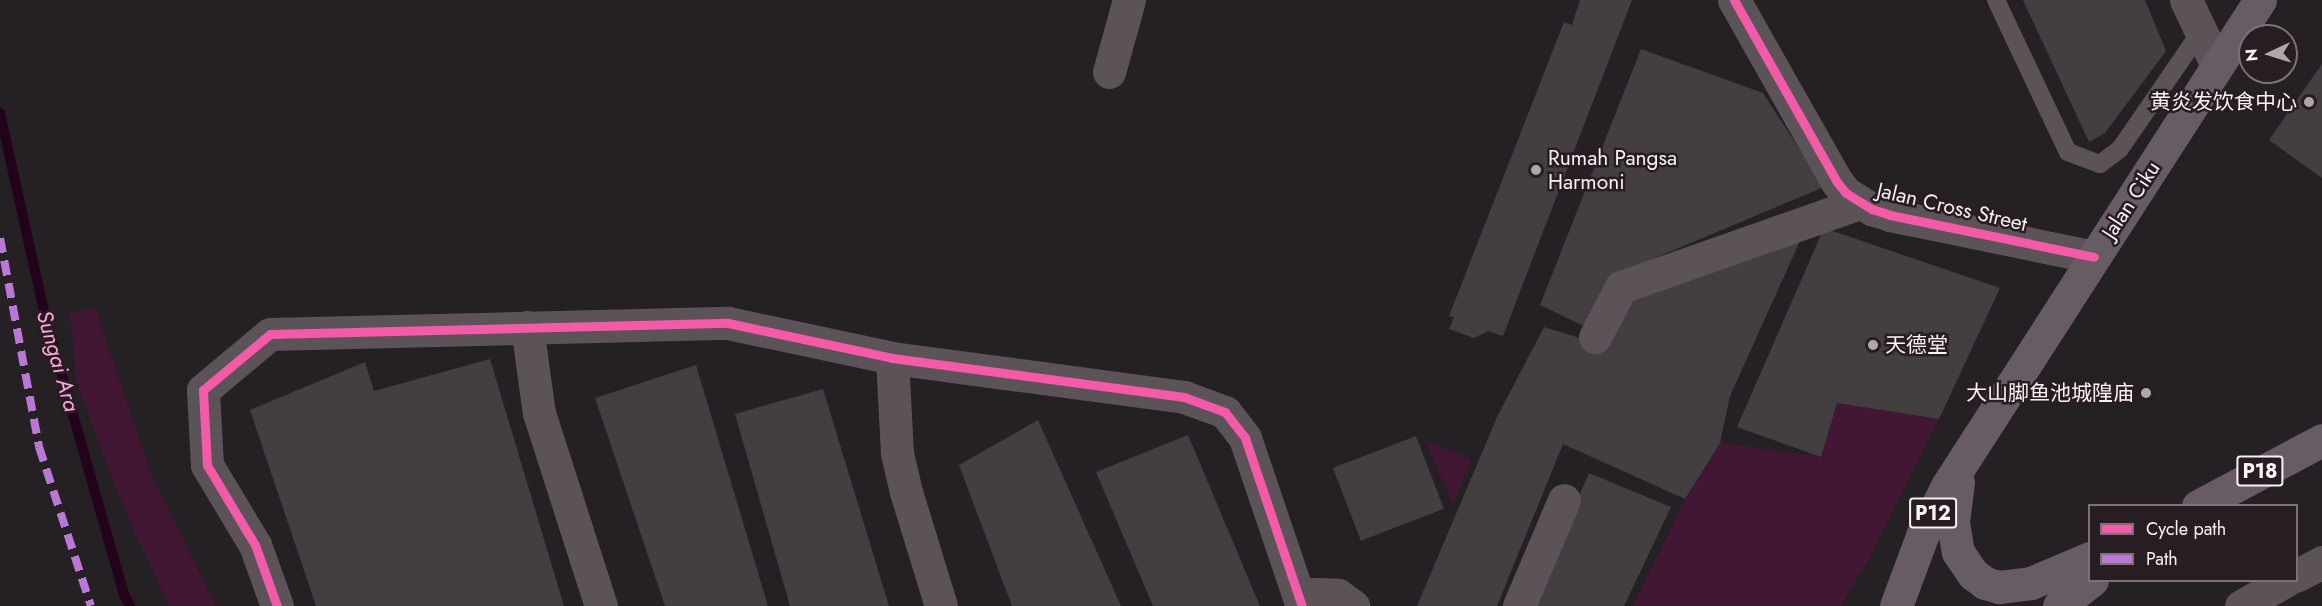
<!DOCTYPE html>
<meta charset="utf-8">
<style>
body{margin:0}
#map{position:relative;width:2322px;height:606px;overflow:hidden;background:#252023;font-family:Jost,"Noto Sans SC",sans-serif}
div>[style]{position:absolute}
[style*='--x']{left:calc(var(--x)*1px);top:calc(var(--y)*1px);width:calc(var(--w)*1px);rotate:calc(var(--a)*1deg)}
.green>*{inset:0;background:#421733}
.stream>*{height:10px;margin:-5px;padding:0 5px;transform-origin:5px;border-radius:5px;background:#230319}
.building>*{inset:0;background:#433f41;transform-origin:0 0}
.lane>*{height:18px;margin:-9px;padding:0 9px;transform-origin:9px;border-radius:9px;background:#5b5358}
.street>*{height:33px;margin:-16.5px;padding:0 16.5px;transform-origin:16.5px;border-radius:16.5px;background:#5b5358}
.primary>*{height:33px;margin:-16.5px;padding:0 16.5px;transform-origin:16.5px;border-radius:16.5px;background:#675c63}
.quiet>*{height:8px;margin-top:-4px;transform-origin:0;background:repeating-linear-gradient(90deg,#ba77d6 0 15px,transparent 0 23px)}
.cycleway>*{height:9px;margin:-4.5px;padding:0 4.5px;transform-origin:4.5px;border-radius:4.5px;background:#f35aa7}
.dots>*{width:16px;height:16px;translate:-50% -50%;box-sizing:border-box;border:3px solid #281d23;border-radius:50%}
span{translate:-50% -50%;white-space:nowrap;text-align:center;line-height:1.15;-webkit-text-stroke:5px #281d23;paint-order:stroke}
.shield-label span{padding:2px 4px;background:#281d23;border:2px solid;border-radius:4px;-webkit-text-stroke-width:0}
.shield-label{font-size:20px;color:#f8f1f5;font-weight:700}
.poi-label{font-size:21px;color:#f8f1f5}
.right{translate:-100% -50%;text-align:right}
.left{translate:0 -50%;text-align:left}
.street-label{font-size:21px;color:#f8f1f5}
.water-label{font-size:22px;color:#ffa6db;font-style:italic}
.legend{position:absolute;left:2088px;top:504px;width:210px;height:78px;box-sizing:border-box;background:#281d23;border:2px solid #7b7277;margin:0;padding:8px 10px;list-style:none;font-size:18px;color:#f8f1f5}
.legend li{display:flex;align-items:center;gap:12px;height:30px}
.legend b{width:30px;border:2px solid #7b7277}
.north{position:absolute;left:2238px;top:24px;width:60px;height:60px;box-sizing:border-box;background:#281d23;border:2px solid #7b7277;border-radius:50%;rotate:266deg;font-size:16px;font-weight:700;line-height:24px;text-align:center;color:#f8f1f5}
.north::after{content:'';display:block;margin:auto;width:21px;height:27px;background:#aea8ac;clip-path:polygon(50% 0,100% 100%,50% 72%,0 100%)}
</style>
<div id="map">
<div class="green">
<i style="clip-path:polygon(95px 308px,151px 474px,216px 606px,169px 606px,123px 506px,76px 382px,70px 314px)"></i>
<i style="clip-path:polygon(1837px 403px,1939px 419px,1868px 561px,1841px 606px,1633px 606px,1685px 499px,1720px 443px,1821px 457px)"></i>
<i style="clip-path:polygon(1426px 440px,1471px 459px,1453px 506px)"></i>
</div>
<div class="stream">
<i style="--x:0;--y:113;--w:204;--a:77.5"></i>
<i style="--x:44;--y:312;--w:294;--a:74.2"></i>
<i style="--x:124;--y:595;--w:13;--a:61"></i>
</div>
<div class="building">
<i style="clip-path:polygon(1580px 0,1632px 0,1503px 336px,1488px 331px,1474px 338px,1449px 329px,1454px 317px,1449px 316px,1564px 22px,1572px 25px)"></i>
<i style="clip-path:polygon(2023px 0,2145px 0,2166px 51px,2105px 133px,2089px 142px)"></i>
<i style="clip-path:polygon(1641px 49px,1763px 93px,1824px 187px,1610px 277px,1588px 328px,1540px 305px)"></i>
<i style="clip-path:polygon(2322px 64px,2322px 178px,2269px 140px)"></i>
<i style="clip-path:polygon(1824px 228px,2000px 288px,1939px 419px,1837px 403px,1821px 457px,1737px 427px)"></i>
<i style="clip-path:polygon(1804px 232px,1730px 396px,1720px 443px,1685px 499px,1563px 444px,1497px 606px,1417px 606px,1498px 415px,1544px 327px,1606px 346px,1629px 301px)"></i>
<i style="clip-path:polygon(490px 359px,564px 606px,316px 606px,250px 410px,365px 362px,374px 391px)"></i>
<i style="clip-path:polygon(696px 365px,768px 606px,665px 606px,595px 398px)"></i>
<i style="clip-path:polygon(823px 389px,889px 606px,790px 606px,735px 414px)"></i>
<i style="clip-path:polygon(1038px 420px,1121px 606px,1012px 606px,959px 465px)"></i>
<i style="clip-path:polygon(1188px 435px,1260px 606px,1153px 606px,1096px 472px)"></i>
<i style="left:1416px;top:436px;width:78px;height:89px;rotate:69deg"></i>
<i style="clip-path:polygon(1589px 473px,1671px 507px,1624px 606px,1530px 606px)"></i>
</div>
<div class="lane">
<i style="--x:1996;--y:0;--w:168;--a:64.7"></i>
<i style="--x:2068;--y:152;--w:34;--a:21"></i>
<i style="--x:2100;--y:164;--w:25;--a:-37"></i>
<i style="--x:2120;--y:149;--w:143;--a:-55.5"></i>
</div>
<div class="street">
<i style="--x:1734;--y:0;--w:209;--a:60.5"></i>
<i style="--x:1837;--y:182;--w:14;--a:51"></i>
<i style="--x:1846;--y:193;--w:31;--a:32"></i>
<i style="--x:1872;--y:209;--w:19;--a:18"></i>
<i style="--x:1890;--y:215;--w:208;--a:11.6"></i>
<i style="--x:2186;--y:0;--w:73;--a:64.8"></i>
<i style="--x:1109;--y:72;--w:75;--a:-74.5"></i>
<i style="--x:527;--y:327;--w:87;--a:82.1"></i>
<i style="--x:539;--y:413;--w:203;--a:72.2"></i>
<i style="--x:1595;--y:337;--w:56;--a:-62.5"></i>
<i style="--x:1621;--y:287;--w:253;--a:-19.4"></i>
<i style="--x:892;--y:358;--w:95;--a:87"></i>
<i style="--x:897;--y:453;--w:40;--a:77"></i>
<i style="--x:906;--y:492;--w:119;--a:72.9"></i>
<i style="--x:2296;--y:576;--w:30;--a:-28"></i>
<i style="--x:1300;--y:600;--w:16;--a:-22"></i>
<i style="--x:1315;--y:594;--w:23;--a:2"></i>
<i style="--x:1338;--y:595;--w:19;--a:36"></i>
<i style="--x:277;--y:606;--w:65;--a:-109.8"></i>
<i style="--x:255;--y:545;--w:93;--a:-121"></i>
<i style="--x:207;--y:465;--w:75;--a:-93.1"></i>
<i style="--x:203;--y:390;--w:87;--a:-39.9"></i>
<i style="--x:270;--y:334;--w:458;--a:-1.4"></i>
<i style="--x:728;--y:323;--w:168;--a:12"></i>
<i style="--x:892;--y:358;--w:295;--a:7.6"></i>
<i style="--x:1184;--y:397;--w:44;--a:20.1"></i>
<i style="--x:1225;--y:412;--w:33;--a:52"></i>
<i style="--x:1245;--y:438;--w:177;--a:71.3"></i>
<i style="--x:1519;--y:606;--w:115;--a:-67"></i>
<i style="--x:2241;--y:606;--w:53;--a:-29.5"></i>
</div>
<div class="primary">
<i style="--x:1958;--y:482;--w:40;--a:97.1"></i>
<i style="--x:1953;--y:522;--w:30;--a:81"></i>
<i style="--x:1958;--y:552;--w:27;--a:56"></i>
<i style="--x:1973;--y:574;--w:15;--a:37"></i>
<i style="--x:1985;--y:583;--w:15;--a:16"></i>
<i style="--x:1999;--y:587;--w:32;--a:-7"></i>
<i style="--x:2031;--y:583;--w:64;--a:-23"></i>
<i style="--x:2198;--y:506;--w:140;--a:-28"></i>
<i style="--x:1896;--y:606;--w:75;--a:-69.6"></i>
<i style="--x:1922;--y:536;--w:56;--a:-63.4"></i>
<i style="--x:1947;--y:486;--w:578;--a:-57.22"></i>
<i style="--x:2059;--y:606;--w:42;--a:-38.2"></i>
</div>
<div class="quiet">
<i style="--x:0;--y:238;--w:213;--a:79.4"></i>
<i style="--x:39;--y:447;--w:167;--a:71.9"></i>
</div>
<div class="cycleway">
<i style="--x:1734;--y:0;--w:209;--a:60.5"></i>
<i style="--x:1837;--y:182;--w:14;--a:51"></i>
<i style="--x:1846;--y:193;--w:31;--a:32"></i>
<i style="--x:1872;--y:209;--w:19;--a:18"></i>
<i style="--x:1890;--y:215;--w:208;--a:11.6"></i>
<i style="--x:277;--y:606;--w:65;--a:-109.8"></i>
<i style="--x:255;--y:545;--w:93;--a:-121"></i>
<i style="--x:207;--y:465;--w:75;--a:-93.1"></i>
<i style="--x:203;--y:390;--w:87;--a:-39.9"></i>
<i style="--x:270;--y:334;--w:458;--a:-1.4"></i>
<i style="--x:728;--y:323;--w:168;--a:12"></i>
<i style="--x:892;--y:358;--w:295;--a:7.6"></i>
<i style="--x:1184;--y:397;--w:44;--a:20.1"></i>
<i style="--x:1225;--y:412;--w:33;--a:52"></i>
<i style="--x:1245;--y:438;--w:177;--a:71.3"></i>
</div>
<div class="dots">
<i style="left:2309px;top:102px;background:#aea8ac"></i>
<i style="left:1536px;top:170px;background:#aea8ac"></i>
<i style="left:1873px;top:345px;background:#aea8ac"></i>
<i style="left:2146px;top:393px;background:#aea8ac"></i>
</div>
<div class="shield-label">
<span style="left:2260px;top:471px">P18</span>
<span style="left:1933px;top:513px">P12</span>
</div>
<div class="poi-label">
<span class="right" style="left:2297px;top:102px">黄炎发饮食中心</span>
<span class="left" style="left:1548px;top:170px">Rumah Pangsa<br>Harmoni</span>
<span class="left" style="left:1885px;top:345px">天德堂</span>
<span class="right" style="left:2134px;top:393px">大山脚鱼池城隍庙</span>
</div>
<div class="street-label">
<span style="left:2131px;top:200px;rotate:-57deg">Jalan Ciku</span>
<span style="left:1952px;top:207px;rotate:13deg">Jalan Cross Street</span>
</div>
<div class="water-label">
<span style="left:58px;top:361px;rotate:74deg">Sungai Ara</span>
</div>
<ul class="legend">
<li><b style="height:8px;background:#f35aa7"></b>Cycle path</li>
<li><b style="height:8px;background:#ba77d6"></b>Path</li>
</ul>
<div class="north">N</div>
</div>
